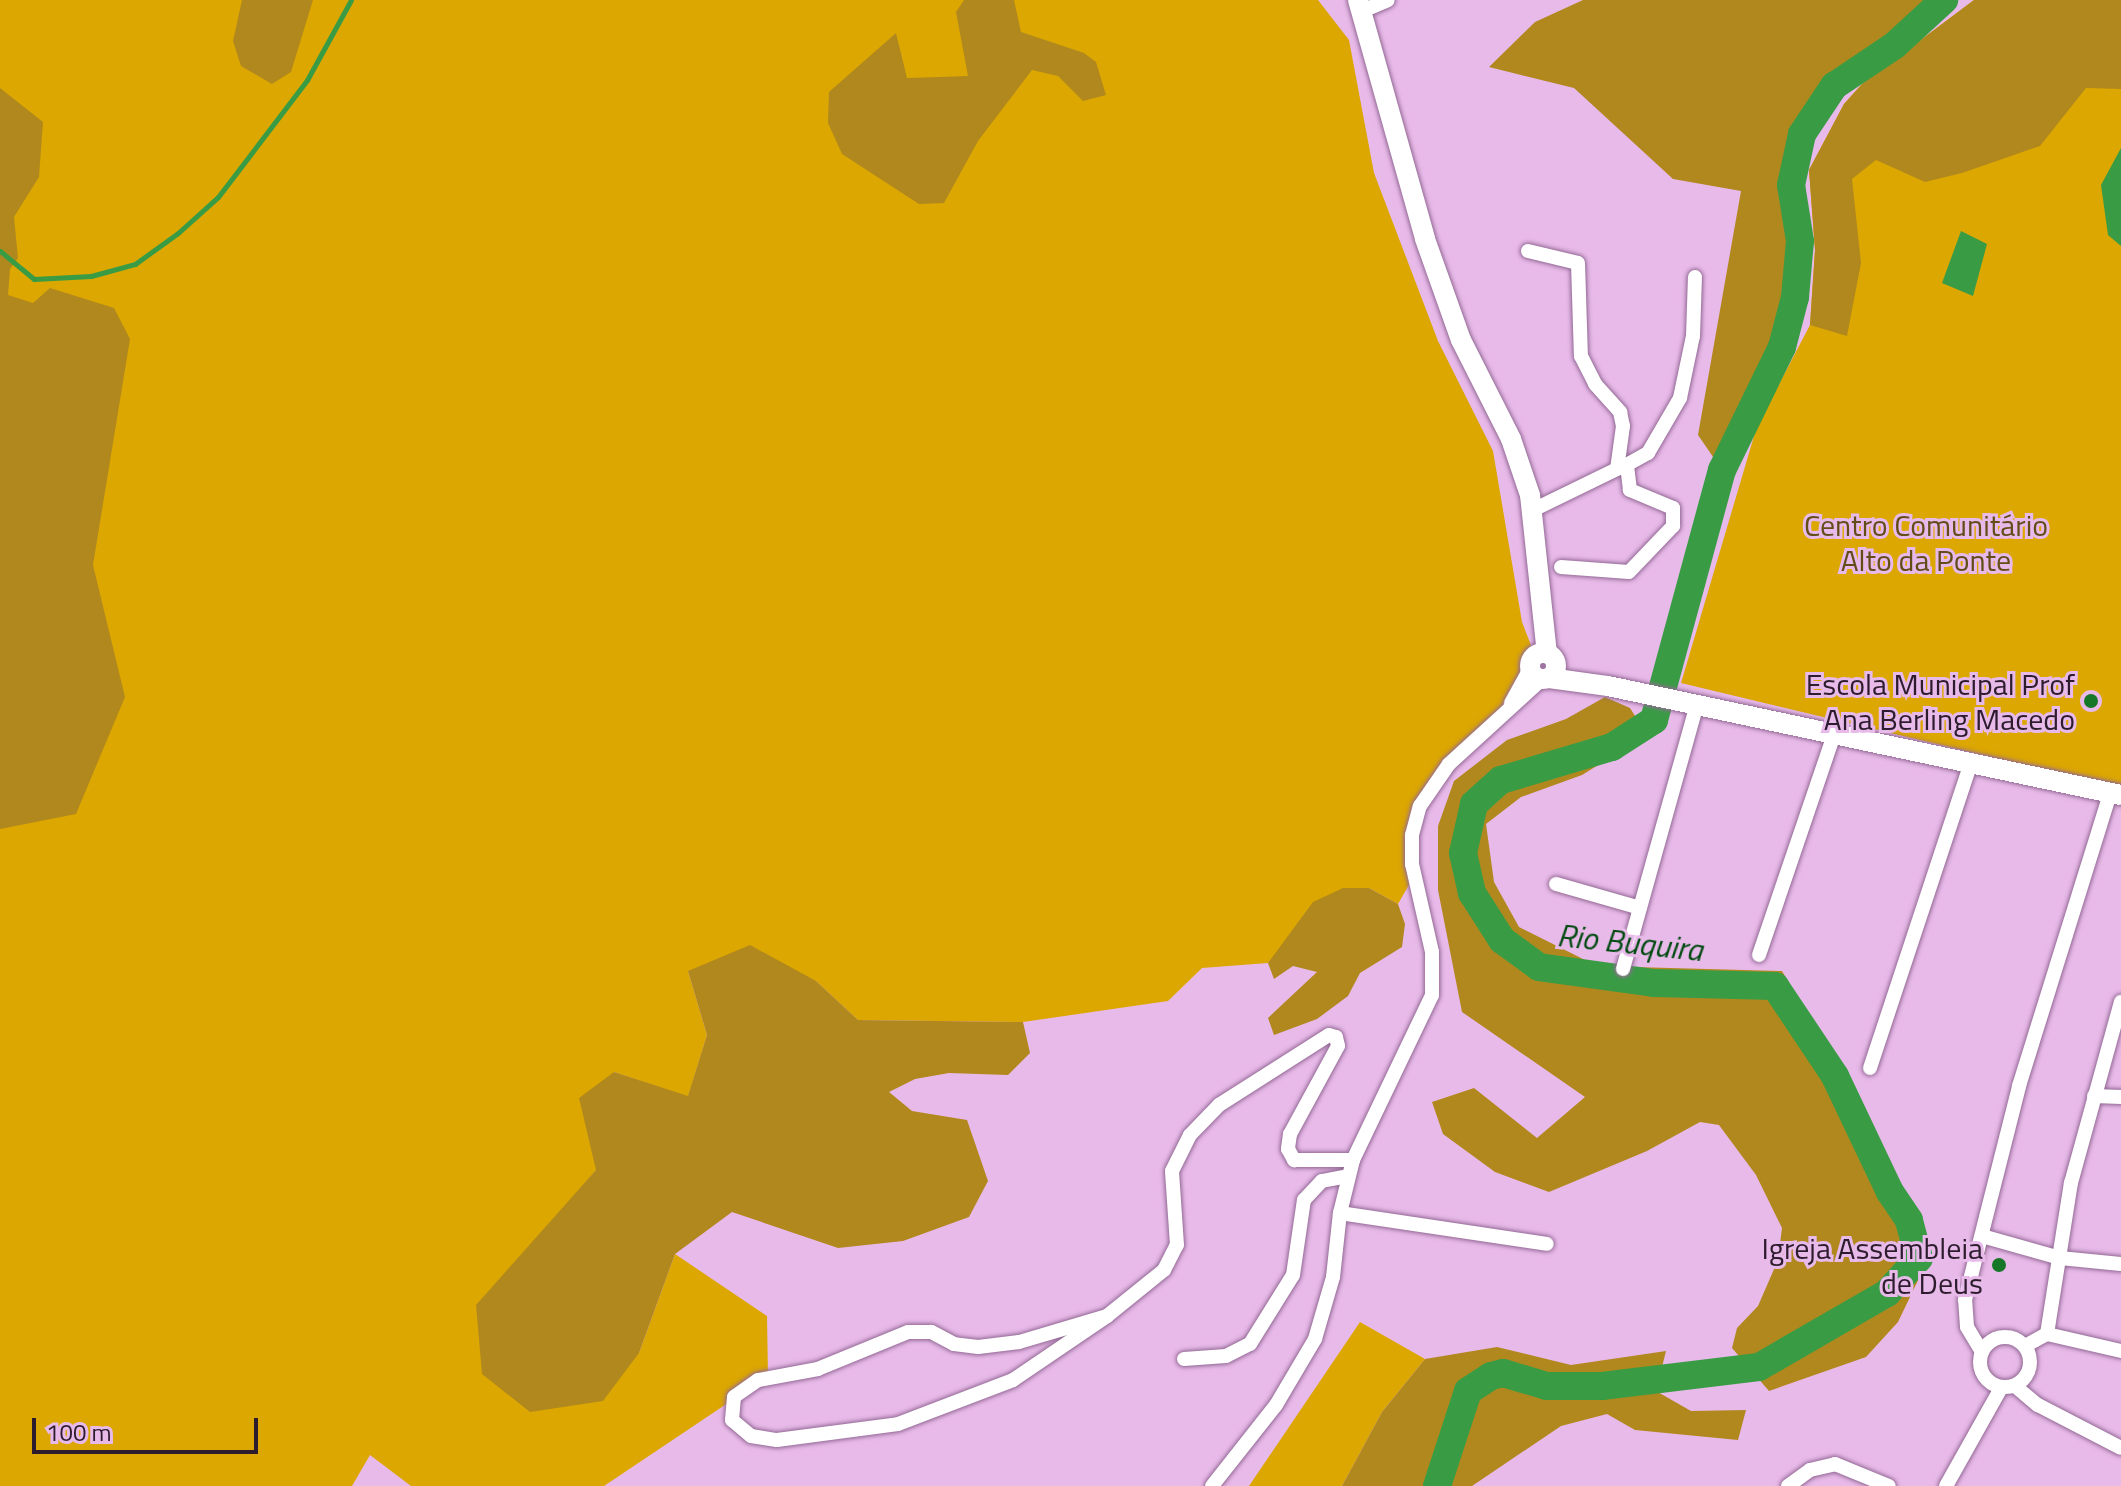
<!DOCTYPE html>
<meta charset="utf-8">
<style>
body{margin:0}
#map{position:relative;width:2121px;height:1486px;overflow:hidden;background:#e8bae9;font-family:"Titillium Web",sans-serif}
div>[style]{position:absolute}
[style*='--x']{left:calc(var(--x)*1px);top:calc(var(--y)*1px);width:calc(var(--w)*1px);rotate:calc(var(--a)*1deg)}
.green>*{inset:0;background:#dca701}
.forest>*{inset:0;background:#b1881e}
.water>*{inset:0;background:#399c45}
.stream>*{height:5px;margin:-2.5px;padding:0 2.5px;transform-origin:2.5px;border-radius:2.5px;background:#399c45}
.river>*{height:28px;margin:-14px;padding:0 14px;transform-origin:14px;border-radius:14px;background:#399c45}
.roads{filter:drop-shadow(0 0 2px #936995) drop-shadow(0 0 2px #936995)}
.minor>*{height:14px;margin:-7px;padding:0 7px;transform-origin:7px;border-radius:7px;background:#fff}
.minor>.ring{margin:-7px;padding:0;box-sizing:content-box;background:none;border:14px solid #fff;border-radius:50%}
.secondary>*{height:20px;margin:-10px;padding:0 10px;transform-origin:10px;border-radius:10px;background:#fff}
.secondary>.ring{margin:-10px;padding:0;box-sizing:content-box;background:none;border:20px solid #fff;border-radius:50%}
.dots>*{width:22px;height:22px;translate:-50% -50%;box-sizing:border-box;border:4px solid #e8bae9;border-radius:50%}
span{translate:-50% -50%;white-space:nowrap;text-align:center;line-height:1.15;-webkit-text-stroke:6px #e8bae9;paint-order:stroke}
.park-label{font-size:30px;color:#624d19}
.poi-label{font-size:30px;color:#2d1c2e}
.right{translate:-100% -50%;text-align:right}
.water-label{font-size:32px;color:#004a10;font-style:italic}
.scale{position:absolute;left:32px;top:1418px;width:226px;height:36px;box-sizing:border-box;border:4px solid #2d1c2e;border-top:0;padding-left:10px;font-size:24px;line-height:28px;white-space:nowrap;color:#2d1c2e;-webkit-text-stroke:6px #e8bae9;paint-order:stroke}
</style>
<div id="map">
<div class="green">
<i style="clip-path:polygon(0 0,1318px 0,1349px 40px,1374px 173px,1438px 341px,1493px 451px,1522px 622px,1534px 653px,1530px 669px,1504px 715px,1449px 764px,1412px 835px,1414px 876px,1398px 904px,1369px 888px,1282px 947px,1268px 963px,1202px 968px,1168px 1001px,1023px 1022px,858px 1020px,816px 981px,688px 971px,707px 1035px,688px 1097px,614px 1072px,596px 1170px,545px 1232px,639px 1353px,675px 1254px,767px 1316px,768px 1376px,604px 1486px,411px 1486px,370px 1455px,352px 1486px,0 1486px)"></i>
<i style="clip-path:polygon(1974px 0,2121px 0,2121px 788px,1681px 683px,1757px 426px,1810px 325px,1815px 250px,1809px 170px,1844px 104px,1862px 84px)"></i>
<i style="clip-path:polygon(1360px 1322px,1425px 1359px,1382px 1412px,1342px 1486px,1249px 1486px)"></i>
</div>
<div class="forest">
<i style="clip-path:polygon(242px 0,313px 0,291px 72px,272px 84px,241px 66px,233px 41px)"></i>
<i style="clip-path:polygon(964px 0,1014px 0,1021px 32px,1084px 53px,1096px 62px,1106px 95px,1083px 101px,1058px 76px,1032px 70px,978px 141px,944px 203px,919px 204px,842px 154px,828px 123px,829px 92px,896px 33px,907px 78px,968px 76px,956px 12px)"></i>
<i style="clip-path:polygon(1583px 0,1944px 0,1895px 45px,1834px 87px,1802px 134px,1791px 185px,1800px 241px,1795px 297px,1782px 347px,1722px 470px,1698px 435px,1741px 191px,1673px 179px,1574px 88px,1489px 67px,1535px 22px)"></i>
<i style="clip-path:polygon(1974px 0,2121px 0,2121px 89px,2086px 88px,2040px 146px,1962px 173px,1925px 182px,1876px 160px,1852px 179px,1861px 263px,1847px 336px,1810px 325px,1815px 250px,1809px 170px,1844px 104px,1862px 84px)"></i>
<i style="clip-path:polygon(0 88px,43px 122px,39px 177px,14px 217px,18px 258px,10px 269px,8px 295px,33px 303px,50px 288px,114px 308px,130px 339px,93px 565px,125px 697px,76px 814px,0 829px)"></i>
<i style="clip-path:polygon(1605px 697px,1630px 708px,1647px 735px,1582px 775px,1521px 797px,1486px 824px,1494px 882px,1519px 927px,1597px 966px,1782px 971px,1847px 1082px,1918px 1224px,1922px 1272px,1898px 1322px,1866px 1357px,1769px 1391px,1732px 1348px,1737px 1328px,1758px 1306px,1778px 1260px,1782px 1228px,1756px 1175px,1719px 1125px,1700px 1122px,1647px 1151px,1549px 1192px,1495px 1172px,1443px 1134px,1432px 1102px,1474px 1088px,1537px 1138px,1585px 1097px,1462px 1012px,1438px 890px,1438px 826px,1454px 781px,1507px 740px,1566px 719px)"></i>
<i style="clip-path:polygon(1343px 888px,1369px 888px,1398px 904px,1405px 924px,1402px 947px,1360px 973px,1348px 996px,1317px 1019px,1274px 1035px,1268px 1018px,1317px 972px,1293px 966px,1274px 979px,1268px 963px,1313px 902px)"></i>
<i style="clip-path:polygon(750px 945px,816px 981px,858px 1020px,1023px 1022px,1030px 1053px,1008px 1075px,949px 1073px,915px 1079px,889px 1092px,912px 1111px,967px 1120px,988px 1181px,969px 1217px,903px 1241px,838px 1248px,732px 1212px,675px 1254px,639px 1353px,603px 1401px,530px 1412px,482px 1374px,476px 1305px,596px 1170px,579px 1098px,614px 1072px,688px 1096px,707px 1035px,688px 971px)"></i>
<i style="clip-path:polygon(1497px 1347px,1571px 1365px,1666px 1351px,1656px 1391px,1691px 1411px,1746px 1410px,1738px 1440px,1635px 1430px,1607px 1414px,1561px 1426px,1472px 1486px,1342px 1486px,1382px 1412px,1425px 1359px)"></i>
</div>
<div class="water">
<i style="clip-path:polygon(2121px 148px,2121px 246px,2108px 235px,2101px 185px)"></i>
<i style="clip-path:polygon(1961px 231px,1987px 244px,1973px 296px,1942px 283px)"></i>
</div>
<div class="stream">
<i style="--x:0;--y:251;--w:44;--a:39.5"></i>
<i style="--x:34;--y:279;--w:57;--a:-3"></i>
<i style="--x:91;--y:276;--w:46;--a:-15.3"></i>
<i style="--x:135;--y:264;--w:53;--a:-35.8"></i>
<i style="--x:178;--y:233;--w:54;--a:-42"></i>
<i style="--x:218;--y:197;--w:147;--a:-52.7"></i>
<i style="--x:307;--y:80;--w:91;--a:-61.2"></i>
</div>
<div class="river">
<i style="--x:1437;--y:1486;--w:100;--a:-71.9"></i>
<i style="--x:1468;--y:1391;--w:27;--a:-33"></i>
<i style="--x:1491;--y:1376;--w:12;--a:-14"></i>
<i style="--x:1503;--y:1373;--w:46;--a:16.5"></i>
<i style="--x:1547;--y:1386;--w:55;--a:0"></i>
<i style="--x:1602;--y:1386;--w:158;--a:-6.9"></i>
<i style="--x:1759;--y:1367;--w:148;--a:-30"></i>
<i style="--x:1887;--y:1293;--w:47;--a:-47.6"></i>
<i style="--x:1919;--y:1258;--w:39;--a:-105"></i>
<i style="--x:1909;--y:1220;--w:34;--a:-124"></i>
<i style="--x:1890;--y:1192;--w:128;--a:-115.4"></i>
<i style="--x:1835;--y:1076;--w:108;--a:-123.7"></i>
<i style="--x:1775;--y:986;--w:121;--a:-178.6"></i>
<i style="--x:1654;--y:983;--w:116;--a:-172.1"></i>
<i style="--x:1539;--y:967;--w:46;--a:-143.9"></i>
<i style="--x:1502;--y:940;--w:56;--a:-122.6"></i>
<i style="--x:1472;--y:893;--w:41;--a:-102.7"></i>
<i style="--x:1463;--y:853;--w:50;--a:-77.3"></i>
<i style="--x:1474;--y:804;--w:36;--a:-42"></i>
<i style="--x:1501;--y:780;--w:116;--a:-16.6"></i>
<i style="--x:1612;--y:747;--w:50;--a:-32.7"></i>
<i style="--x:1654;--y:720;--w:259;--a:-74.8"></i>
<i style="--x:1722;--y:470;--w:137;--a:-64"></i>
<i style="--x:1782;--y:347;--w:52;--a:-75.4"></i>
<i style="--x:1795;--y:297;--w:56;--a:-84.9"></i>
<i style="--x:1800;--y:241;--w:57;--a:-99.1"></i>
<i style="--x:1791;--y:185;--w:52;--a:-77.8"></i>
<i style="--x:1802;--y:134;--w:58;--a:-56.3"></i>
<i style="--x:1834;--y:86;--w:73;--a:-33.9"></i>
<i style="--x:1895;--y:45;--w:67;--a:-42.6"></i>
</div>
<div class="roads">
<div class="minor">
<i style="--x:1360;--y:12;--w:30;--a:-23"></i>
<i style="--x:1528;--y:251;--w:51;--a:13.5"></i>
<i style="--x:1578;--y:263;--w:93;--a:88.2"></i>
<i style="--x:1581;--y:356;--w:31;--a:63"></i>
<i style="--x:1595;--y:384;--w:38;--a:48"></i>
<i style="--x:1620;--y:412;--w:14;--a:78"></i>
<i style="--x:1623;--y:426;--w:43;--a:97.9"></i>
<i style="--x:1617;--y:469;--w:93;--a:154"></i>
<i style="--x:1621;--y:468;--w:31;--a:-29"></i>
<i style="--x:1648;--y:453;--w:64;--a:-59.8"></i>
<i style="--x:1680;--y:398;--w:63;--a:-78.2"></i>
<i style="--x:1693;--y:336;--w:59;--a:-88.1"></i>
<i style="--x:1561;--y:567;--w:68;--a:4.2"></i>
<i style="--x:1629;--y:572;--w:64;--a:-46.3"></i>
<i style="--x:1673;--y:526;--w:18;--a:-90"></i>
<i style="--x:1673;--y:508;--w:47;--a:-157.3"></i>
<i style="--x:1630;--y:490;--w:23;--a:-97"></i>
<i style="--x:1511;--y:703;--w:39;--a:-61"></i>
<i style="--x:1556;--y:884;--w:87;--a:15.9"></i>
<i style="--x:1759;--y:955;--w:229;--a:-71.2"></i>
<i style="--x:1623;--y:969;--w:272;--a:-74.4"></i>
<i style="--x:1870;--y:1068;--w:319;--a:-71.7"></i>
<i style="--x:2094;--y:1096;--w:27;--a:2"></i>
<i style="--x:1340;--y:1213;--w:209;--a:8.5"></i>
<i style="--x:1982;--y:1236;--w:81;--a:15.8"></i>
<i style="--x:2060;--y:1258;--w:61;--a:5.6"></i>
<i style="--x:1107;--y:1316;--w:92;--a:163.5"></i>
<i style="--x:1019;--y:1342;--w:41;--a:173"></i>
<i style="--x:978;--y:1347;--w:24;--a:-173"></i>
<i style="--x:954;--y:1344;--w:26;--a:-152"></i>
<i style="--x:931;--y:1332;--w:23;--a:180"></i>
<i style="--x:908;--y:1332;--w:97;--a:157.7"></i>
<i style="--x:818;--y:1369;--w:61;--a:169.6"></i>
<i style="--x:758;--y:1380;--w:29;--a:145"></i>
<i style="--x:734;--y:1397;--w:23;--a:95"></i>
<i style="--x:732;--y:1420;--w:25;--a:40"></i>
<i style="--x:751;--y:1436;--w:26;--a:9"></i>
<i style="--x:777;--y:1440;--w:122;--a:-7.5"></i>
<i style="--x:898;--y:1424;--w:123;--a:-20.9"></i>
<i style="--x:1013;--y:1380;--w:114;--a:-34.2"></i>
<i style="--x:1107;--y:1316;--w:73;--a:-38.9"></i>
<i style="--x:1164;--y:1270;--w:28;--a:-63"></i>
<i style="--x:1177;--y:1245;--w:74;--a:-93.9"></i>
<i style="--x:1172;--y:1171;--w:40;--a:-63.4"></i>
<i style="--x:1190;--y:1135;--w:42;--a:-46"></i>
<i style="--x:1219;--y:1105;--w:130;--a:-32.5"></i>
<i style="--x:1329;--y:1035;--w:7;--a:16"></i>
<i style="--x:1336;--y:1037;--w:9;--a:77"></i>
<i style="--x:1338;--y:1046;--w:100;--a:118.6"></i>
<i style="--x:1290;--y:1134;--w:15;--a:98"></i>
<i style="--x:1288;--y:1149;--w:13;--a:61"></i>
<i style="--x:1294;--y:1160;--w:59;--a:0"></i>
<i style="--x:2047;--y:1334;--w:153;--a:-81"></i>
<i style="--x:2071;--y:1183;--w:188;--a:-74.6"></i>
<i class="ring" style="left:1980px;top:1337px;width:36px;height:36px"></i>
<i style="--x:2025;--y:1346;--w:25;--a:-29"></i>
<i style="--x:2047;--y:1334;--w:76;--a:12.9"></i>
<i style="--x:1982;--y:1352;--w:29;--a:-121"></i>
<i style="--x:1967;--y:1327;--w:27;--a:-94"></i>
<i style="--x:1965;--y:1300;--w:221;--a:-75.8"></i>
<i style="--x:2019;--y:1086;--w:303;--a:-72.7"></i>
<i style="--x:1184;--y:1359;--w:42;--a:-4.1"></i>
<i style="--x:1226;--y:1356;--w:27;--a:-27"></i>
<i style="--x:1250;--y:1344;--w:81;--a:-58.1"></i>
<i style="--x:1293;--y:1275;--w:76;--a:-81.7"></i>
<i style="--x:1304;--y:1200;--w:26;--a:-47"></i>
<i style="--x:1322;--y:1181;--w:26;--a:-11"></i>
<i style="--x:2015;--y:1386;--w:30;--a:40"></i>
<i style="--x:2038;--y:1405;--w:93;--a:27.4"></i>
<i style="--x:1212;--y:1486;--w:103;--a:-51.7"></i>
<i style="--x:1276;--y:1405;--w:77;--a:-59.4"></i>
<i style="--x:1315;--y:1339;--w:65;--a:-73.8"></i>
<i style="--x:1333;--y:1277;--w:64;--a:-83.8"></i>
<i style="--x:1340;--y:1213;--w:55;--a:-76.2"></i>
<i style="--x:1353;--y:1160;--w:183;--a:-64.4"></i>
<i style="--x:1432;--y:995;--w:43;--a:-90"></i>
<i style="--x:1432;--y:952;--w:90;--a:-102.8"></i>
<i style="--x:1412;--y:864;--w:29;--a:-90"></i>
<i style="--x:1412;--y:835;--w:30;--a:-75"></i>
<i style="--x:1420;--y:806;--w:51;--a:-55.4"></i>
<i style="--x:1449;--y:764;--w:126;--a:-42.4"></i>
<i style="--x:1788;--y:1486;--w:27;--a:-36"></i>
<i style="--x:1810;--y:1470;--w:26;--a:-13"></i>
<i style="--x:1835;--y:1464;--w:58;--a:22.2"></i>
<i style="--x:1946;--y:1486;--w:112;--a:-60.7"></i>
</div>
<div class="secondary">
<i style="--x:1358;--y:0;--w:248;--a:74.3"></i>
<i style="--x:1425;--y:239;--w:107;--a:70.4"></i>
<i style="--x:1461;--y:340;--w:111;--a:63.2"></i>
<i style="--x:1511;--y:439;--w:59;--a:71.3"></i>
<i style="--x:1530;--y:495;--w:159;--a:83.9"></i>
<i class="ring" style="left:1530px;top:653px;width:6px;height:6px"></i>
<i style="--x:1549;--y:678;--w:60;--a:7.7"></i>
<i style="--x:1608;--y:686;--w:524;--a:12"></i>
</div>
</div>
<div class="dots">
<i style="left:2091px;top:701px;background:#167728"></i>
<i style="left:1999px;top:1265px;background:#167728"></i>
</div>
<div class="park-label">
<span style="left:1926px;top:542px">Centro Comunitário<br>Alto da Ponte</span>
</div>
<div class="poi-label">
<span class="right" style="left:2075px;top:701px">Escola Municipal Prof<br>Ana Berling Macedo</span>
<span class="right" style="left:1983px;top:1265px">Igreja Assembleia<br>de Deus</span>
</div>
<div class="water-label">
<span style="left:1630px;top:942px;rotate:6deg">Rio Buquira</span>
</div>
<div class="scale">100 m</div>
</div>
